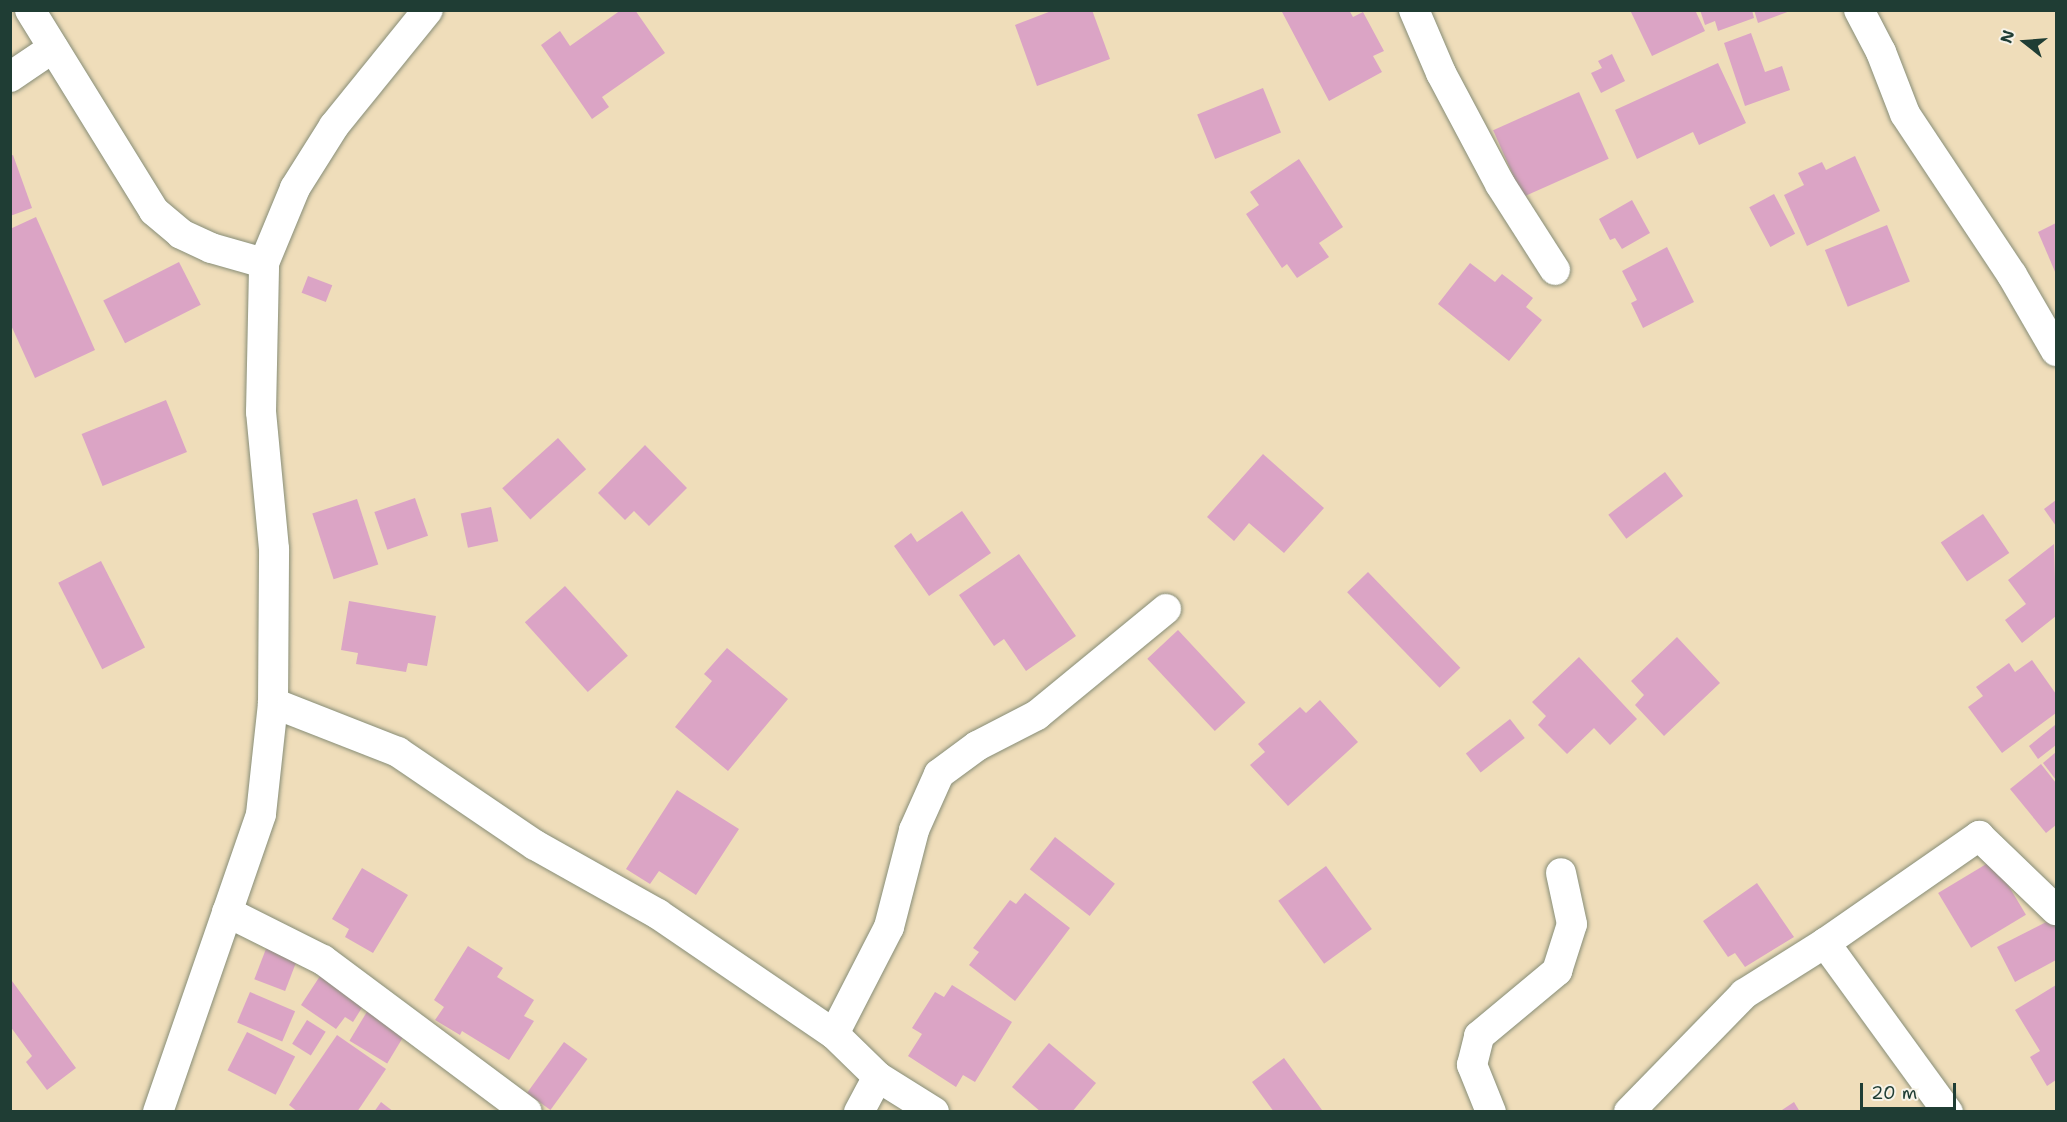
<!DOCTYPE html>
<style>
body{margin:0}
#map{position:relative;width:2067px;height:1122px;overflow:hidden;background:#efddba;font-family:"Shantell Sans",sans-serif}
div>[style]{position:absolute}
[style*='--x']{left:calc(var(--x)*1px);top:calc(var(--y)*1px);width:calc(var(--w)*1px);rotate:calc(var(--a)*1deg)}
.building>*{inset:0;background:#dba4c5;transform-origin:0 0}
.roads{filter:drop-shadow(0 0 2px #878d77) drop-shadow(0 0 2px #878d77)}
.street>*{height:30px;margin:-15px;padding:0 15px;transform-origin:15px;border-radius:15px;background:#fff}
span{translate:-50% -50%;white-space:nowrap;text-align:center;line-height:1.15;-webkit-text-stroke:4.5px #f7f3e8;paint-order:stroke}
.frame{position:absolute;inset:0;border:12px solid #1f3d34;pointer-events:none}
.north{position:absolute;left:1995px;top:12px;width:60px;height:60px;-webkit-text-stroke:4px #f7f3e8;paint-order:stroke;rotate:287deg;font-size:16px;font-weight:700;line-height:24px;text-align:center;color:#1f3d34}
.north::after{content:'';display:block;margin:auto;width:21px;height:27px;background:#1f3d34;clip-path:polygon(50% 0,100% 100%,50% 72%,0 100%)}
.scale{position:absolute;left:1860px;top:1083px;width:96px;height:27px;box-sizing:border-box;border:3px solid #1f3d34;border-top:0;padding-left:8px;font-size:18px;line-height:21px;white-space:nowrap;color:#1f3d34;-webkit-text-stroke:4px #f7f3e8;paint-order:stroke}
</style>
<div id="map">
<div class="building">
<i style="clip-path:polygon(621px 10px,635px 10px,665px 53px,602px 97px,609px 107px,592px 119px,541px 45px,560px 31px,570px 46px)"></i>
<i style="clip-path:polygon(1054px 10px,1092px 10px,1110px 59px,1037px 86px,1015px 25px)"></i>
<i style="clip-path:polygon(1281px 10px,1349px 10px,1353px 17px,1363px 12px,1384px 51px,1373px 56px,1382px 72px,1329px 101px)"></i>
<i style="clip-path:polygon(1630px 10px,1695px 10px,1705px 31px,1652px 56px)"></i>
<i style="clip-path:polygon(1700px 10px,1752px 10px,1754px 18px,1718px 31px,1715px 21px,1705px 25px)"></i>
<i style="clip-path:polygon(1754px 10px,1790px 10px,1790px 11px,1758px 23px)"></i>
<i style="clip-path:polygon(1751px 33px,1765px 72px,1782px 66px,1790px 90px,1745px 106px,1724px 43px)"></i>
<i style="clip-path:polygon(1612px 54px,1625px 81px,1601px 93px,1591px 73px,1602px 68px,1598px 61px)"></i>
<i style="clip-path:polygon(1718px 63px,1746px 123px,1699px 145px,1693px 132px,1637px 159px,1615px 110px)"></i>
<i style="left:1263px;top:88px;width:48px;height:71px;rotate:68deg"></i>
<i style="left:1579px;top:92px;width:73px;height:94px;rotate:66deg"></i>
<i style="clip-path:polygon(13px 155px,32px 208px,10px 216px,10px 156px)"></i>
<i style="clip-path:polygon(1855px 156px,1880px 211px,1807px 246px,1784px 195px,1804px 185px,1798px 173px,1822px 162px,1826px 170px)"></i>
<i style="clip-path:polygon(1299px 159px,1343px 227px,1319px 243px,1329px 257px,1297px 278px,1287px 264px,1282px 268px,1246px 214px,1259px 205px,1250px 192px)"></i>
<i style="left:1774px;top:194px;width:45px;height:28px;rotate:62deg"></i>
<i style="clip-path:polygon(1632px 200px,1650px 233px,1622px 249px,1615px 238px,1610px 240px,1599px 219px)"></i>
<i style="clip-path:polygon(36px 217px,95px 350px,35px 378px,10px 323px,10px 229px)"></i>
<i style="clip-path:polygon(2056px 223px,2056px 274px,2038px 232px)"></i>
<i style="left:1887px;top:225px;width:61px;height:67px;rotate:68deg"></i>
<i style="clip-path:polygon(1667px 247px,1694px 302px,1643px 328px,1631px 303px,1637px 300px,1622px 271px)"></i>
<i style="left:179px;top:262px;width:48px;height:85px;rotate:63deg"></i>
<i style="clip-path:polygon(1470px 263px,1495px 282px,1502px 274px,1533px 298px,1526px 307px,1542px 320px,1509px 361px,1438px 304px)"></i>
<i style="left:308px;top:276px;width:26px;height:18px;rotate:21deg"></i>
<i style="left:166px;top:400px;width:56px;height:91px;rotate:68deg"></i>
<i style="left:558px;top:438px;width:42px;height:75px;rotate:48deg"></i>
<i style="clip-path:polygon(645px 445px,687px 488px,649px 526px,634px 511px,625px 520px,598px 493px)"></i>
<i style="clip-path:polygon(1263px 454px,1324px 508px,1284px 553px,1249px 523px,1234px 541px,1207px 517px)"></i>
<i style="left:1665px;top:472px;width:30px;height:71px;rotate:53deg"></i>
<i style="left:415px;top:498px;width:40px;height:43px;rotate:71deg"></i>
<i style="left:357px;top:499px;width:69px;height:47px;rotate:72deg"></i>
<i style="clip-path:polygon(2056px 500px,2056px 526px,2044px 509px)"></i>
<i style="left:491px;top:507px;width:35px;height:31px;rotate:78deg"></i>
<i style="clip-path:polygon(962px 511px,991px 553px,929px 596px,894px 546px,911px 533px,917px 542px)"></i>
<i style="left:1983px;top:514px;width:47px;height:51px;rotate:56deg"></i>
<i style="clip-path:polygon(2054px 544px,2056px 616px,2022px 643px,2005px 620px,2026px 604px,2008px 580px)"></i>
<i style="clip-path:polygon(1019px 554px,1076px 636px,1026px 671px,1004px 639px,994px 646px,959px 595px)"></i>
<i style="left:101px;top:561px;width:97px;height:48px;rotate:63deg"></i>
<i style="left:1368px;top:572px;width:133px;height:29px;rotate:46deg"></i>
<i style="left:565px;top:586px;width:94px;height:54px;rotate:48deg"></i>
<i style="clip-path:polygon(349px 601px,436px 616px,427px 666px,408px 663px,406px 672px,356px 664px,358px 653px,341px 650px)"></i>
<i style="left:1178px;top:630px;width:99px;height:42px;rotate:47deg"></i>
<i style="clip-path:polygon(1677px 637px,1720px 683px,1664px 736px,1635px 705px,1644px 695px,1631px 681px)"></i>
<i style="clip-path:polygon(727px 648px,788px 699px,728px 771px,675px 727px,712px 681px,704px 674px)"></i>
<i style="clip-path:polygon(1579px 657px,1637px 719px,1610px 745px,1594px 728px,1567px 754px,1538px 725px,1546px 716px,1532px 702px)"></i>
<i style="clip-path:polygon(2032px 660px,2056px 694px,2056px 713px,2002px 753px,1968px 707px,1983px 696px,1976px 687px,2009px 663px,2015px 672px)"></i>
<i style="clip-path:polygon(1320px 700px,1358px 742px,1288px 806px,1250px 765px,1265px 752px,1258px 744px,1300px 707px,1306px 713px)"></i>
<i style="left:1510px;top:719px;width:24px;height:56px;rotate:52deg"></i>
<i style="clip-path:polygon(2055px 725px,2056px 745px,2038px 759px,2029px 746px)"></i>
<i style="clip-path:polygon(2056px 752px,2056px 780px,2043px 763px)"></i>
<i style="clip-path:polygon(2041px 764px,2056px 783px,2056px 825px,2046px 833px,2010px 789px)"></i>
<i style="clip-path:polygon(677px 790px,739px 829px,696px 895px,659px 871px,650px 884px,626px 869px)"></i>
<i style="left:1055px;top:837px;width:76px;height:41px;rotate:38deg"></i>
<i style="left:1993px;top:860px;width:64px;height:64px;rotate:59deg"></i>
<i style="left:1326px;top:866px;width:78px;height:59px;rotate:54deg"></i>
<i style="clip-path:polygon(362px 868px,408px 895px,373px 953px,345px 937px,349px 929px,332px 919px)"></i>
<i style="clip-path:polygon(1757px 883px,1794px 937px,1745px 967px,1735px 953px,1728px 957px,1703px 921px)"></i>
<i style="clip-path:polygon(1025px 893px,1070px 928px,1015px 1001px,969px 965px,979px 952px,973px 948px,1010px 900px,1016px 904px)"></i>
<i style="clip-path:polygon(2056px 917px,2056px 960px,2015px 982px,1997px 947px)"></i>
<i style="left:269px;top:941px;width:33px;height:41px;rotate:21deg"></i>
<i style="clip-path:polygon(468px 946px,503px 968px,497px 977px,534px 1000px,524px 1016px,534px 1021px,509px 1060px,462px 1031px,460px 1035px,435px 1020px,444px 1007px,434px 1000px)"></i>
<i style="clip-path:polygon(320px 976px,363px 1006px,353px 1022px,345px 1017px,336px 1029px,301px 1005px)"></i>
<i style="clip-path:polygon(12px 981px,76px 1068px,47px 1090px,26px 1062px,32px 1056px,10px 1026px)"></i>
<i style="clip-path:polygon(952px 985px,1012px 1022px,975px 1082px,963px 1075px,956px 1087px,908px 1056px,922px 1034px,912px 1028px,935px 992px,944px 997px)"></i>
<i style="clip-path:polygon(2056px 985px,2056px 1080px,2047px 1086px,2030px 1057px,2040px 1051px,2015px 1010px)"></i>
<i style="left:250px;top:992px;width:49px;height:33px;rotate:23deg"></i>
<i style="left:368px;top:1010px;width:44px;height:36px;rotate:31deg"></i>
<i style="left:307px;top:1020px;width:22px;height:28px;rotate:32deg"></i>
<i style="left:247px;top:1032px;width:54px;height:43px;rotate:27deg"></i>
<i style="clip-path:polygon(337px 1035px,386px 1069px,357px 1112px,298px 1112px,289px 1105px)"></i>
<i style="left:564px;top:1042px;width:29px;height:63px;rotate:36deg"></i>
<i style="clip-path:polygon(1049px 1043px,1096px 1083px,1072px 1112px,1041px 1112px,1012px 1087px)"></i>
<i style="clip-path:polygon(1284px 1058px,1322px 1110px,1319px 1112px,1274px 1112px,1252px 1082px)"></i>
<i style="clip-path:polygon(381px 1102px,394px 1112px,374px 1112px)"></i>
<i style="clip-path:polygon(1794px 1102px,1800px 1112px,1779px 1112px)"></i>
</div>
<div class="roads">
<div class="street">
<i style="--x:30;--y:10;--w:236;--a:58.3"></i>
<i style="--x:154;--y:211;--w:35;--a:40"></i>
<i style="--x:181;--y:234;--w:33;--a:25"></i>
<i style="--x:211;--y:248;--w:55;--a:15.8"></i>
<i style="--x:1414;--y:10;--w:69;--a:66.8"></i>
<i style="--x:1441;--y:73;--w:126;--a:62"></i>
<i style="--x:1500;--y:184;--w:102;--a:57.4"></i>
<i style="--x:1859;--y:10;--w:47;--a:62.4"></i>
<i style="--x:1881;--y:52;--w:66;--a:68.8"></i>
<i style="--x:1905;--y:114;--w:193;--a:56.4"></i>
<i style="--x:2012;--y:275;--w:88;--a:59.9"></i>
<i style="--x:10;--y:77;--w:52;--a:-34"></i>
<i style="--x:273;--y:703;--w:134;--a:21.4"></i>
<i style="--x:398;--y:752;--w:166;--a:34.2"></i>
<i style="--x:535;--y:845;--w:141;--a:29.3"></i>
<i style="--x:658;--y:914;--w:213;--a:34.3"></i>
<i style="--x:834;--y:1034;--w:62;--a:44.3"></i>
<i style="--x:878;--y:1077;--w:66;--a:32"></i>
<i style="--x:227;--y:912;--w:107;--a:26.6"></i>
<i style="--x:323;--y:960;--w:254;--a:36.7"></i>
<i style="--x:1825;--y:943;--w:209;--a:54"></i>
<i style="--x:834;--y:1034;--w:120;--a:-62.8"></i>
<i style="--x:889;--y:927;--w:100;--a:-75.5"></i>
<i style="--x:914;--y:830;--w:61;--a:-65.9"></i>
<i style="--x:939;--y:774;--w:47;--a:-36.4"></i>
<i style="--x:977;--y:746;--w:68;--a:-27.3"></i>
<i style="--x:1037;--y:715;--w:167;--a:-39.4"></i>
<i style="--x:158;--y:1112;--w:315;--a:-70.9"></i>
<i style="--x:261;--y:814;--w:112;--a:-83.8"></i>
<i style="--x:273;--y:703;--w:154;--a:-89.6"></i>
<i style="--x:274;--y:549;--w:138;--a:-95.4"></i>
<i style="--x:261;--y:412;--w:149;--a:-88.8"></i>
<i style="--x:264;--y:263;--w:81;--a:-67.5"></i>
<i style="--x:295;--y:188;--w:73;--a:-57.8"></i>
<i style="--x:334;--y:126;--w:149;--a:-51"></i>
<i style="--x:859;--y:1112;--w:40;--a:-62"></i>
<i style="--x:1491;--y:1112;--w:51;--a:-112"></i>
<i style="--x:1472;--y:1065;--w:30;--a:-76"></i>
<i style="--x:1479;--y:1036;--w:102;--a:-39.8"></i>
<i style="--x:1557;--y:971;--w:49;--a:-72.3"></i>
<i style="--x:1572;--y:924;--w:52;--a:-102.2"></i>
<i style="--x:1629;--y:1112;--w:165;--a:-45.7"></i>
<i style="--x:1744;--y:994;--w:96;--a:-32.2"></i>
<i style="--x:1825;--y:943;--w:188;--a:-34.8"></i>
<i style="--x:1979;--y:836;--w:107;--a:43.9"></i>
</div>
</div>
<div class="frame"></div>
<div class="north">N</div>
<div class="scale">20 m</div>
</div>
